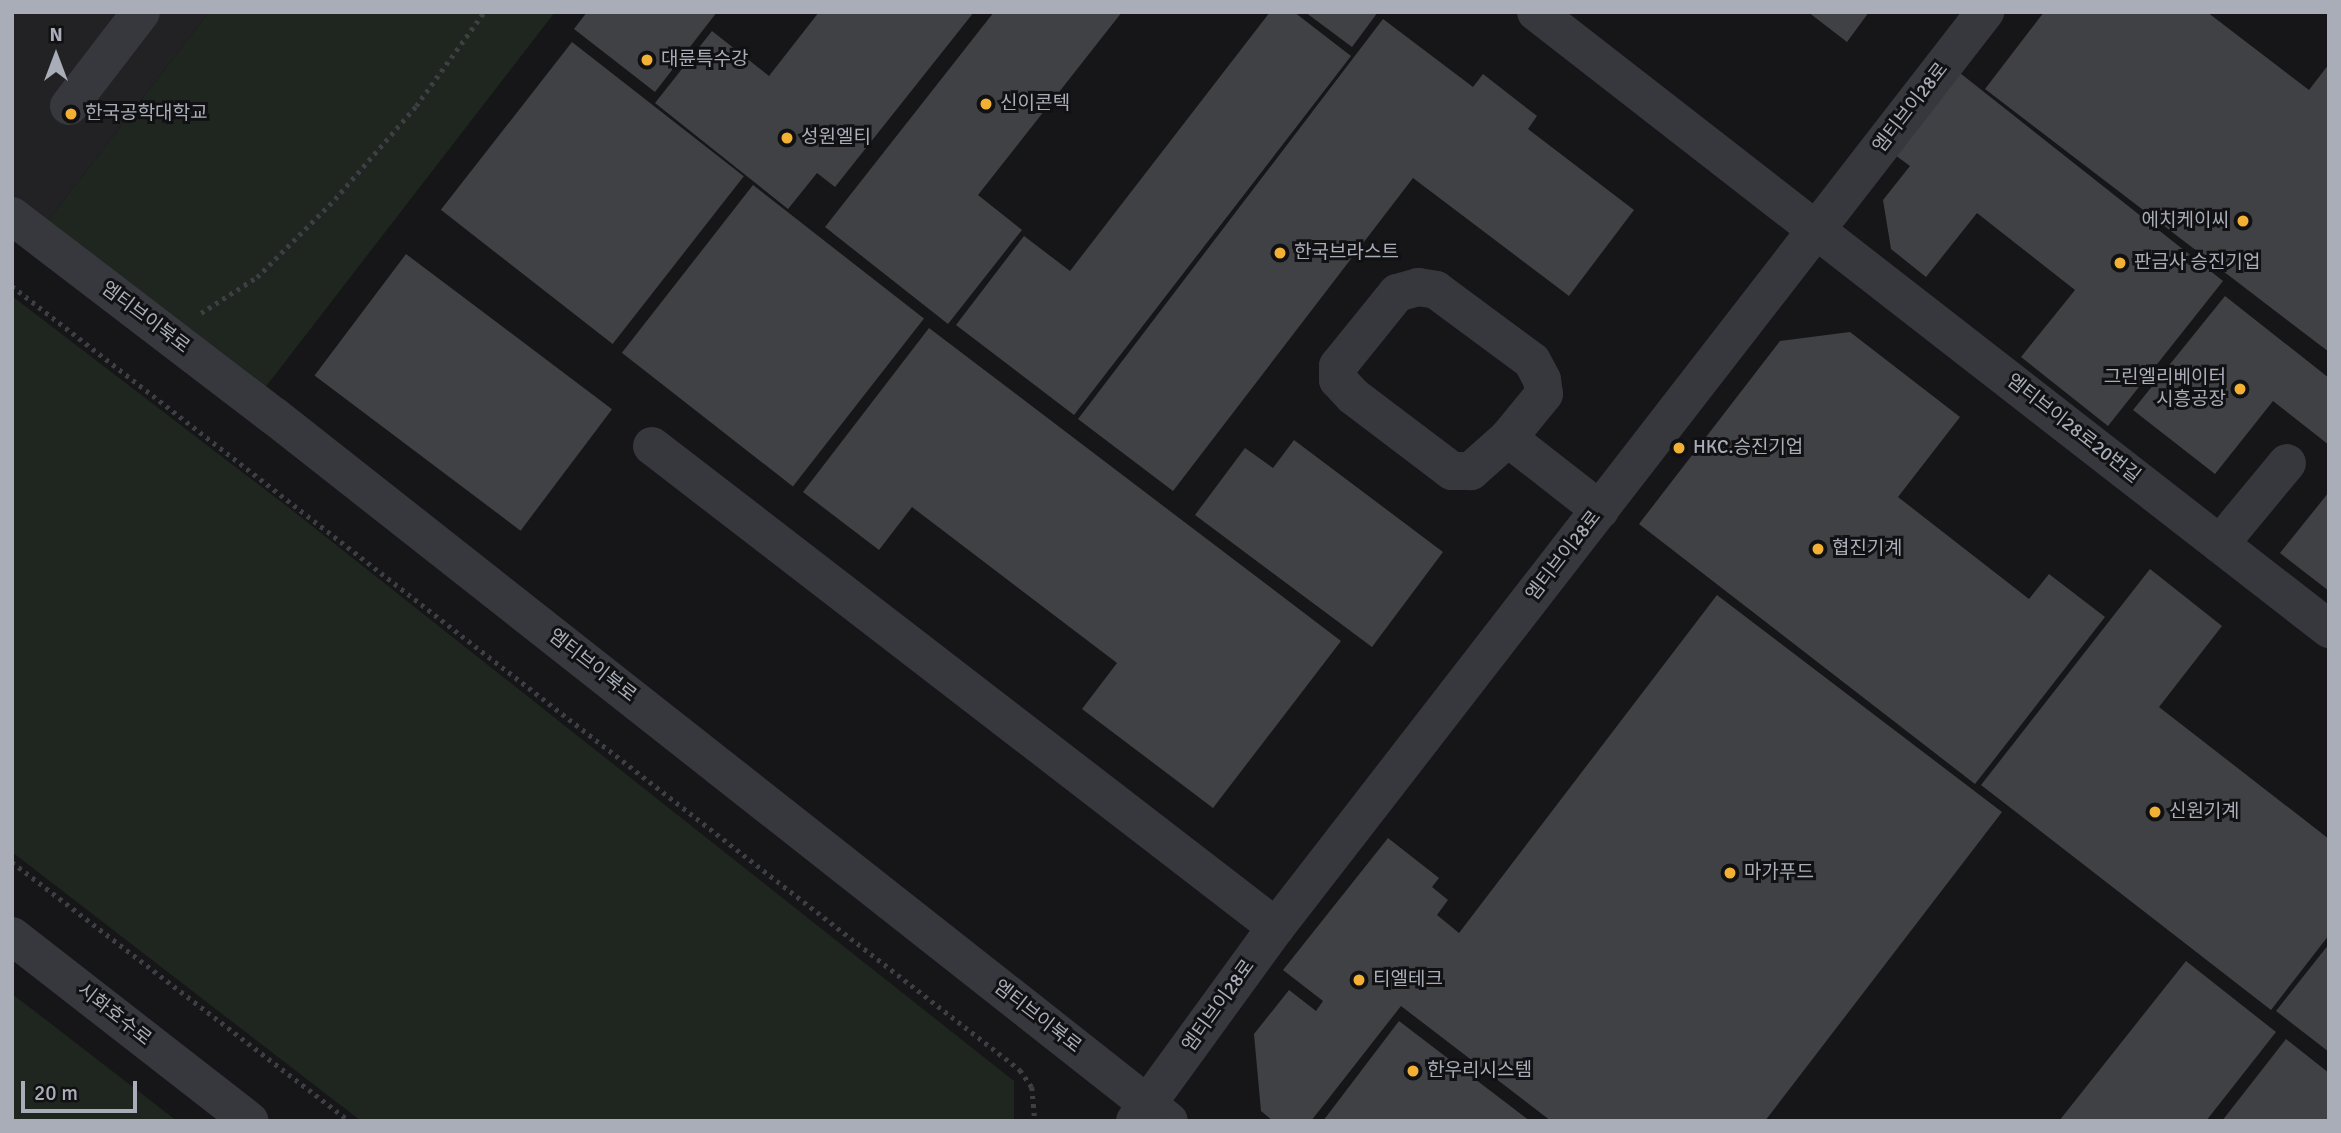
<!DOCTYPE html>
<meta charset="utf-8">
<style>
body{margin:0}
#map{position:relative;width:2341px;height:1133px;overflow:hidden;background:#161618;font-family:Signika,"Noto Sans KR",sans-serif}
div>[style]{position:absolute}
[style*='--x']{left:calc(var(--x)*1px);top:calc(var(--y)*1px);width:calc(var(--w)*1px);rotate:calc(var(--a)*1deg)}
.built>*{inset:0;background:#222225}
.green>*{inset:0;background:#1e261f}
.building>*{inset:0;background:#404145;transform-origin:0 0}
.path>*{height:4.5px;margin-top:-2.25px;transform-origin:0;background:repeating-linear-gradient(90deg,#3d3f44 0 3.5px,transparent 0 8.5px)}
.minor>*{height:38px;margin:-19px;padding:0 19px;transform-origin:19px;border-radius:19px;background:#37383d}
.dots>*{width:19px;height:19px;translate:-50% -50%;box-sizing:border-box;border:4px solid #111113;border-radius:50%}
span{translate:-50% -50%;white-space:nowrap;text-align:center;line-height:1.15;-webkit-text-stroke:6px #111113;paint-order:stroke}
.poi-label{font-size:19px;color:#a8adb8}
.left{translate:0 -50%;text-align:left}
.right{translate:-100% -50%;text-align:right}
.street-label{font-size:19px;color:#a8adb8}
.frame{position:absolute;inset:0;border:14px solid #a8adb8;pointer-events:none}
.north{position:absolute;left:21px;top:21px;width:70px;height:70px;-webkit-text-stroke:5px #111113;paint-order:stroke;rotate:0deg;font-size:19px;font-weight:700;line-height:28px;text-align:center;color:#a8adb8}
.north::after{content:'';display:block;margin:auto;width:24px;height:32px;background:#a8adb8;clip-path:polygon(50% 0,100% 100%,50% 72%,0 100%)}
.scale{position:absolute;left:21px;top:1081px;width:116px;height:32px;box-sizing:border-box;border:4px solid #a8adb8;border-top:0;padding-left:9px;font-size:21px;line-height:24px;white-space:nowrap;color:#a8adb8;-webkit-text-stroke:5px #111113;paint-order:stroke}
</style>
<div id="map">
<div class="built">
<i style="clip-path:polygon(12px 12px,209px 12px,36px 236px,12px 216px)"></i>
</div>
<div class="green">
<i style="clip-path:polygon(209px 12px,555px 12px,254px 402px,36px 236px)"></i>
<i style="clip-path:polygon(12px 296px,297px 514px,1014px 1081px,1014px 1121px,361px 1121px,12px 852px)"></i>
<i style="clip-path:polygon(12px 994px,24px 1003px,177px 1121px,12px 1121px)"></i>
</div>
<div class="building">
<i style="clip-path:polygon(587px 12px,717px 12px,655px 92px,574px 29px)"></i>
<i style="clip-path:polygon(819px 12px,974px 12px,835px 187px,817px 173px,788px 209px,655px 103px,712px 31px,769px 76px)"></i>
<i style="clip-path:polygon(994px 12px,1122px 12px,978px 195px,1022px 230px,948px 324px,825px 227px)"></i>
<i style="clip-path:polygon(1270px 12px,1294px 12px,1351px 56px,1074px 415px,956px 325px,1024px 236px,1070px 271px)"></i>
<i style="clip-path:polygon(1305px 12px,1378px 12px,1352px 47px)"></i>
<i style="clip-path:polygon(1808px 12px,1869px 12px,1847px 42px)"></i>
<i style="clip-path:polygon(2044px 12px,2207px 12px,2309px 90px,2329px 64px,2329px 352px,1985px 89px)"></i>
<i style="clip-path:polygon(1383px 19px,1473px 87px,1483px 74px,1537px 116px,1528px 129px,1634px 210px,1569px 296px,1413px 178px,1173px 491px,1078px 419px)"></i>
<i style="left:572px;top:42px;width:218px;height:213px;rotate:38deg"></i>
<i style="clip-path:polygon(1960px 73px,2223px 281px,2108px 426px,2021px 357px,2075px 290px,1977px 213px,1926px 277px,1891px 249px,1883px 200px,1910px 166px,1895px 155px)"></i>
<i style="left:753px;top:185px;width:217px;height:213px;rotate:38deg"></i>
<i style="left:406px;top:254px;width:258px;height:152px;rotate:37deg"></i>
<i style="clip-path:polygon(2225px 296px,2329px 378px,2329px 445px,2273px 401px,2215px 474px,2133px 410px)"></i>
<i style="clip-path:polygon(929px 328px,1341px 641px,1213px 808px,1082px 709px,1117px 663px,912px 507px,879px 550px,803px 492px)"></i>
<i style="clip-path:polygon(1850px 332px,1960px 417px,1898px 497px,2029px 599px,2049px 574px,2105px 617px,1975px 784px,1639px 524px,1780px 341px)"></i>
<i style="clip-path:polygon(1294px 440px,1443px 552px,1372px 647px,1195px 515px,1245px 448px,1273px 468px)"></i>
<i style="clip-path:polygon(2329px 492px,2329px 591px,2280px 553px)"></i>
<i style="clip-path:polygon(2150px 569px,2222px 626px,2159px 707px,2329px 839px,2329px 935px,2271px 1010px,1981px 785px)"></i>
<i style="clip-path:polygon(1717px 595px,2002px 812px,1765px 1121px,1551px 1121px,1401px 1006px,1311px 1121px,1273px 1121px,1261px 1111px,1254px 1034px,1289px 990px,1316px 1011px,1323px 1001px,1283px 970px,1388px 838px,1439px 878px,1432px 887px,1448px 900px,1437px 915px,1459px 933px)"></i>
<i style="clip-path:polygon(2329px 944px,2329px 1052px,2276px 1011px)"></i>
<i style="clip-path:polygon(2186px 961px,2276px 1032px,2206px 1121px,2059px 1121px)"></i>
<i style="clip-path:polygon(1399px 1021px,1530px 1121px,1323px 1121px)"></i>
<i style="clip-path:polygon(2286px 1039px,2329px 1073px,2329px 1121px,2222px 1121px)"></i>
</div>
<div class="path">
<i style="--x:12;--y:286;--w:1277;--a:37.87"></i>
<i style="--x:1020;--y:1070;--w:21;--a:55"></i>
<i style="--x:1032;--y:1087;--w:34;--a:85"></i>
<i style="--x:201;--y:313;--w:67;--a:-32.7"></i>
<i style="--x:257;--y:277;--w:110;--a:-45"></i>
<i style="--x:335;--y:199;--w:123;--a:-48.9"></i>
<i style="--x:416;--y:106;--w:116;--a:-54.1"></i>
<i style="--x:12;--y:862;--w:425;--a:37.5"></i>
</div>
<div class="minor">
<i style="--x:1536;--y:12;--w:1005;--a:37.88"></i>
<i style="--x:69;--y:106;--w:118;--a:-52.5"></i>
<i style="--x:12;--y:216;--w:330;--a:37.4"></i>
<i style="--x:274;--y:416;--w:1139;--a:38.23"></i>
<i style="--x:1508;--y:438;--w:50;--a:138.3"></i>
<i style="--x:1471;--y:471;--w:19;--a:180"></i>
<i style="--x:1452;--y:471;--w:124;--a:-142.9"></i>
<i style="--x:1353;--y:396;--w:22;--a:-133"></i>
<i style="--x:1338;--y:380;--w:14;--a:-90"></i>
<i style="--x:1338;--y:366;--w:94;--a:-51.1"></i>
<i style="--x:1397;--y:293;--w:22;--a:-16"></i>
<i style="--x:1418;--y:287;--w:18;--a:9"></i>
<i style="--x:1436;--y:290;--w:119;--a:36.5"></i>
<i style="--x:1532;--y:361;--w:21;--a:62"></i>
<i style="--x:1542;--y:380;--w:14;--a:82"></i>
<i style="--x:1544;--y:394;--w:57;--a:129.3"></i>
<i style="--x:1508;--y:438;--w:117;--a:38"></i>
<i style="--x:652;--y:446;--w:788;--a:37.63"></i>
<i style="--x:2220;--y:544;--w:105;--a:-50.4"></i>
<i style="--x:12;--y:936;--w:301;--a:37.9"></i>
<i style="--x:1135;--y:1121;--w:240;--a:-54"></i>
<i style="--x:1276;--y:927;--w:1158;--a:-52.23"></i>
</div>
<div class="dots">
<i style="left:647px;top:60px;background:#f2b134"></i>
<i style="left:986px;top:104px;background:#f2b134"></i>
<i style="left:71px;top:114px;background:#f2b134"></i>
<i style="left:787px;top:138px;background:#f2b134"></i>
<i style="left:2243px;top:221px;background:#f2b134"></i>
<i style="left:1280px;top:253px;background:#f2b134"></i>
<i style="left:2120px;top:263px;background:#f2b134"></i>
<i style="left:2240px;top:389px;background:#f2b134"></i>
<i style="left:1679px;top:448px;background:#f2b134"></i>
<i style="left:1818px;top:549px;background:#f2b134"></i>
<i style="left:2155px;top:812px;background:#f2b134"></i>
<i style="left:1730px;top:873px;background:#f2b134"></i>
<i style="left:1359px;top:980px;background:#f2b134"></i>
<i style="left:1413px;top:1071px;background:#f2b134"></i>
</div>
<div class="poi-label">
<span class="left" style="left:661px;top:60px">대륜특수강</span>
<span class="left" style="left:1000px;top:104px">신이콘텍</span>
<span class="left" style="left:85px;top:114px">한국공학대학교</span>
<span class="left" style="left:801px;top:138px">성원엘티</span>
<span class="right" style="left:2229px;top:221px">에치케이씨</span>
<span class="left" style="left:1294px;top:253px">한국브라스트</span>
<span class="left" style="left:2134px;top:263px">판금사 승진기업</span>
<span class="right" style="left:2226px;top:389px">그린엘리베이터<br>시흥공장</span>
<span class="left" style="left:1693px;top:448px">HKC.승진기업</span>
<span class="left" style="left:1832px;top:549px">협진기계</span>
<span class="left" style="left:2169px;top:812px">신원기계</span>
<span class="left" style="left:1744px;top:873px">마가푸드</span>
<span class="left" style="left:1373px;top:980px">티엘테크</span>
<span class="left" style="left:1427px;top:1071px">한우리시스템</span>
</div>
<div class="street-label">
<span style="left:1911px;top:108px;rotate:-52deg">엠티브이28로</span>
<span style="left:145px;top:318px;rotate:37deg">엠티브이북로</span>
<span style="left:2073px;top:429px;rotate:38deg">엠티브이28로20번길</span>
<span style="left:1564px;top:556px;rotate:-52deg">엠티브이28로</span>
<span style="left:592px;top:666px;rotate:38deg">엠티브이북로</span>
<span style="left:1219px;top:1006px;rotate:-54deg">엠티브이28로</span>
<span style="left:114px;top:1015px;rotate:38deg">시화호수로</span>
<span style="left:1037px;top:1017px;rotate:38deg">엠티브이북로</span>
</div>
<div class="frame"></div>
<div class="north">N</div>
<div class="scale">20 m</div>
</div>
